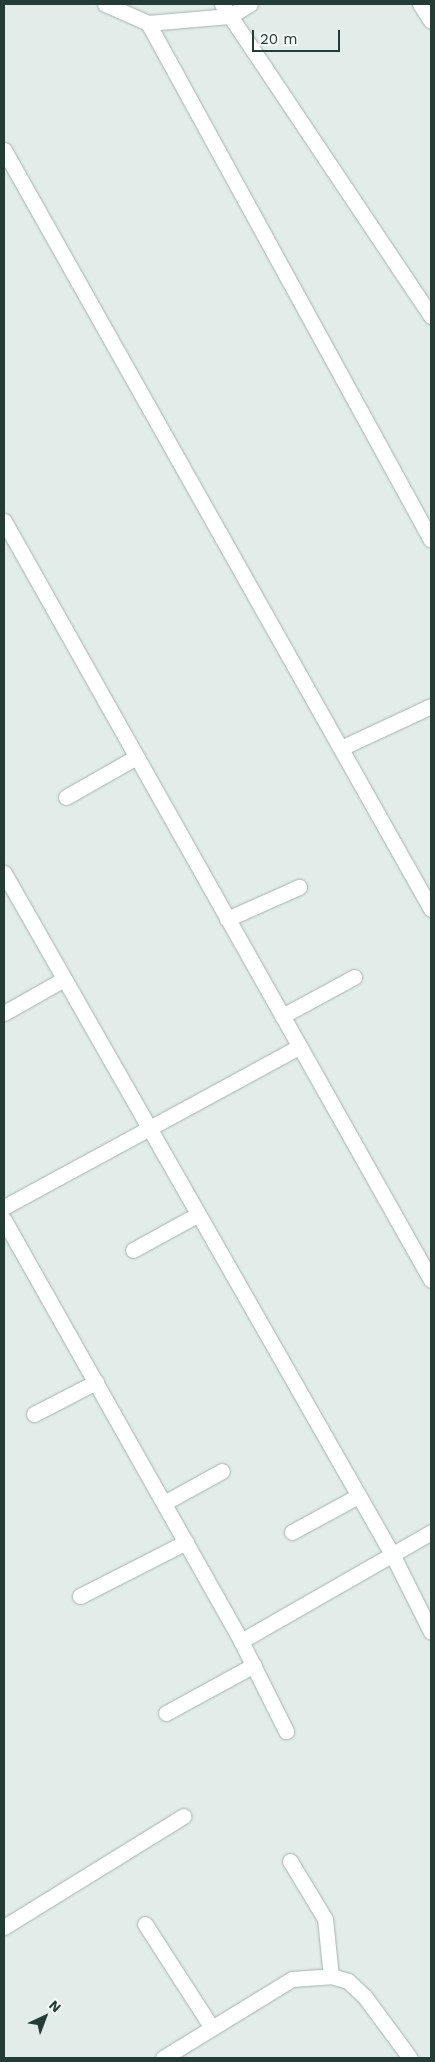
<!DOCTYPE html>
<style>
body{margin:0}
#map{position:relative;width:435px;height:2062px;overflow:hidden;background:#e2ece8;font-family:"Work Sans",sans-serif}
div>[style]{position:absolute}
[style*='--x']{left:calc(var(--x)*1px);top:calc(var(--y)*1px);width:calc(var(--w)*1px);rotate:calc(var(--a)*1deg)}
.roads{filter:drop-shadow(0 0 1px #a5b4af) drop-shadow(0 0 1px #a5b4af)}
.minor>*{height:15px;margin:-7.5px;padding:0 7.5px;transform-origin:7.5px;border-radius:7.5px;background:#fff}
span{translate:-50% -50%;white-space:nowrap;text-align:center;line-height:1.15;-webkit-text-stroke:4px #f3f8f6;paint-order:stroke}
.frame{position:absolute;inset:0;border:5px solid #233c36;pointer-events:none}
.north{position:absolute;left:20px;top:1992px;width:50px;height:50px;-webkit-text-stroke:4px #f3f8f6;paint-order:stroke;rotate:43deg;font-size:14px;font-weight:700;line-height:20px;text-align:center;color:#233c36}
.north::after{content:'';display:block;margin:auto;width:18px;height:22px;background:#233c36;clip-path:polygon(50% 0,100% 100%,50% 72%,0 100%)}
.scale{position:absolute;left:252px;top:30px;width:88px;height:22px;box-sizing:border-box;border:2px solid #233c36;border-top:0;padding-left:6px;font-size:15px;line-height:18px;white-space:nowrap;color:#233c36;-webkit-text-stroke:4px #f3f8f6;paint-order:stroke}
</style>
<div id="map">
<div class="roads">
<div class="minor">
<i style="--x:105;--y:4;--w:47;--a:23.8"></i>
<i style="--x:148;--y:23;--w:82;--a:-4.9"></i>
<i style="--x:230;--y:16;--w:23;--a:-31"></i>
<i style="--x:222;--y:4;--w:376;--a:56.2"></i>
<i style="--x:420;--y:4;--w:20;--a:57"></i>
<i style="--x:148;--y:23;--w:589;--a:61.3"></i>
<i style="--x:4;--y:150;--w:871;--a:60.64"></i>
<i style="--x:4;--y:521;--w:871;--a:60.64"></i>
<i style="--x:341;--y:748;--w:99;--a:-25"></i>
<i style="--x:66;--y:797;--w:81;--a:-29.7"></i>
<i style="--x:4;--y:873;--w:784;--a:60.33"></i>
<i style="--x:392;--y:1554;--w:87;--a:63.4"></i>
<i style="--x:227;--y:919;--w:79;--a:-24"></i>
<i style="--x:4;--y:1013;--w:69;--a:-29.5"></i>
<i style="--x:282;--y:1016;--w:82;--a:-28.4"></i>
<i style="--x:4;--y:1207;--w:336;--a:-28.5"></i>
<i style="--x:4;--y:1220;--w:483;--a:60.6"></i>
<i style="--x:241;--y:1641;--w:101;--a:63.4"></i>
<i style="--x:133;--y:1250;--w:73;--a:-28.7"></i>
<i style="--x:34;--y:1414;--w:70;--a:-27.3"></i>
<i style="--x:164;--y:1503;--w:66;--a:-28.9"></i>
<i style="--x:292;--y:1532;--w:75;--a:-28.6"></i>
<i style="--x:80;--y:1596;--w:119;--a:-27"></i>
<i style="--x:241;--y:1641;--w:219;--a:-29.8"></i>
<i style="--x:166;--y:1713;--w:100;--a:-28.6"></i>
<i style="--x:290;--y:1861;--w:68;--a:58.9"></i>
<i style="--x:325;--y:1919;--w:57;--a:84"></i>
<i style="--x:145;--y:1924;--w:124;--a:57.2"></i>
<i style="--x:4;--y:1927;--w:211;--a:-31.7"></i>
<i style="--x:163;--y:2058;--w:151;--a:-31.5"></i>
<i style="--x:292;--y:1979;--w:39;--a:-4"></i>
<i style="--x:331;--y:1976;--w:18;--a:16"></i>
<i style="--x:348;--y:1981;--w:23;--a:43"></i>
<i style="--x:365;--y:1997;--w:76;--a:53.6"></i>
</div>
</div>
<div class="frame"></div>
<div class="north">N</div>
<div class="scale">20 m</div>
</div>
